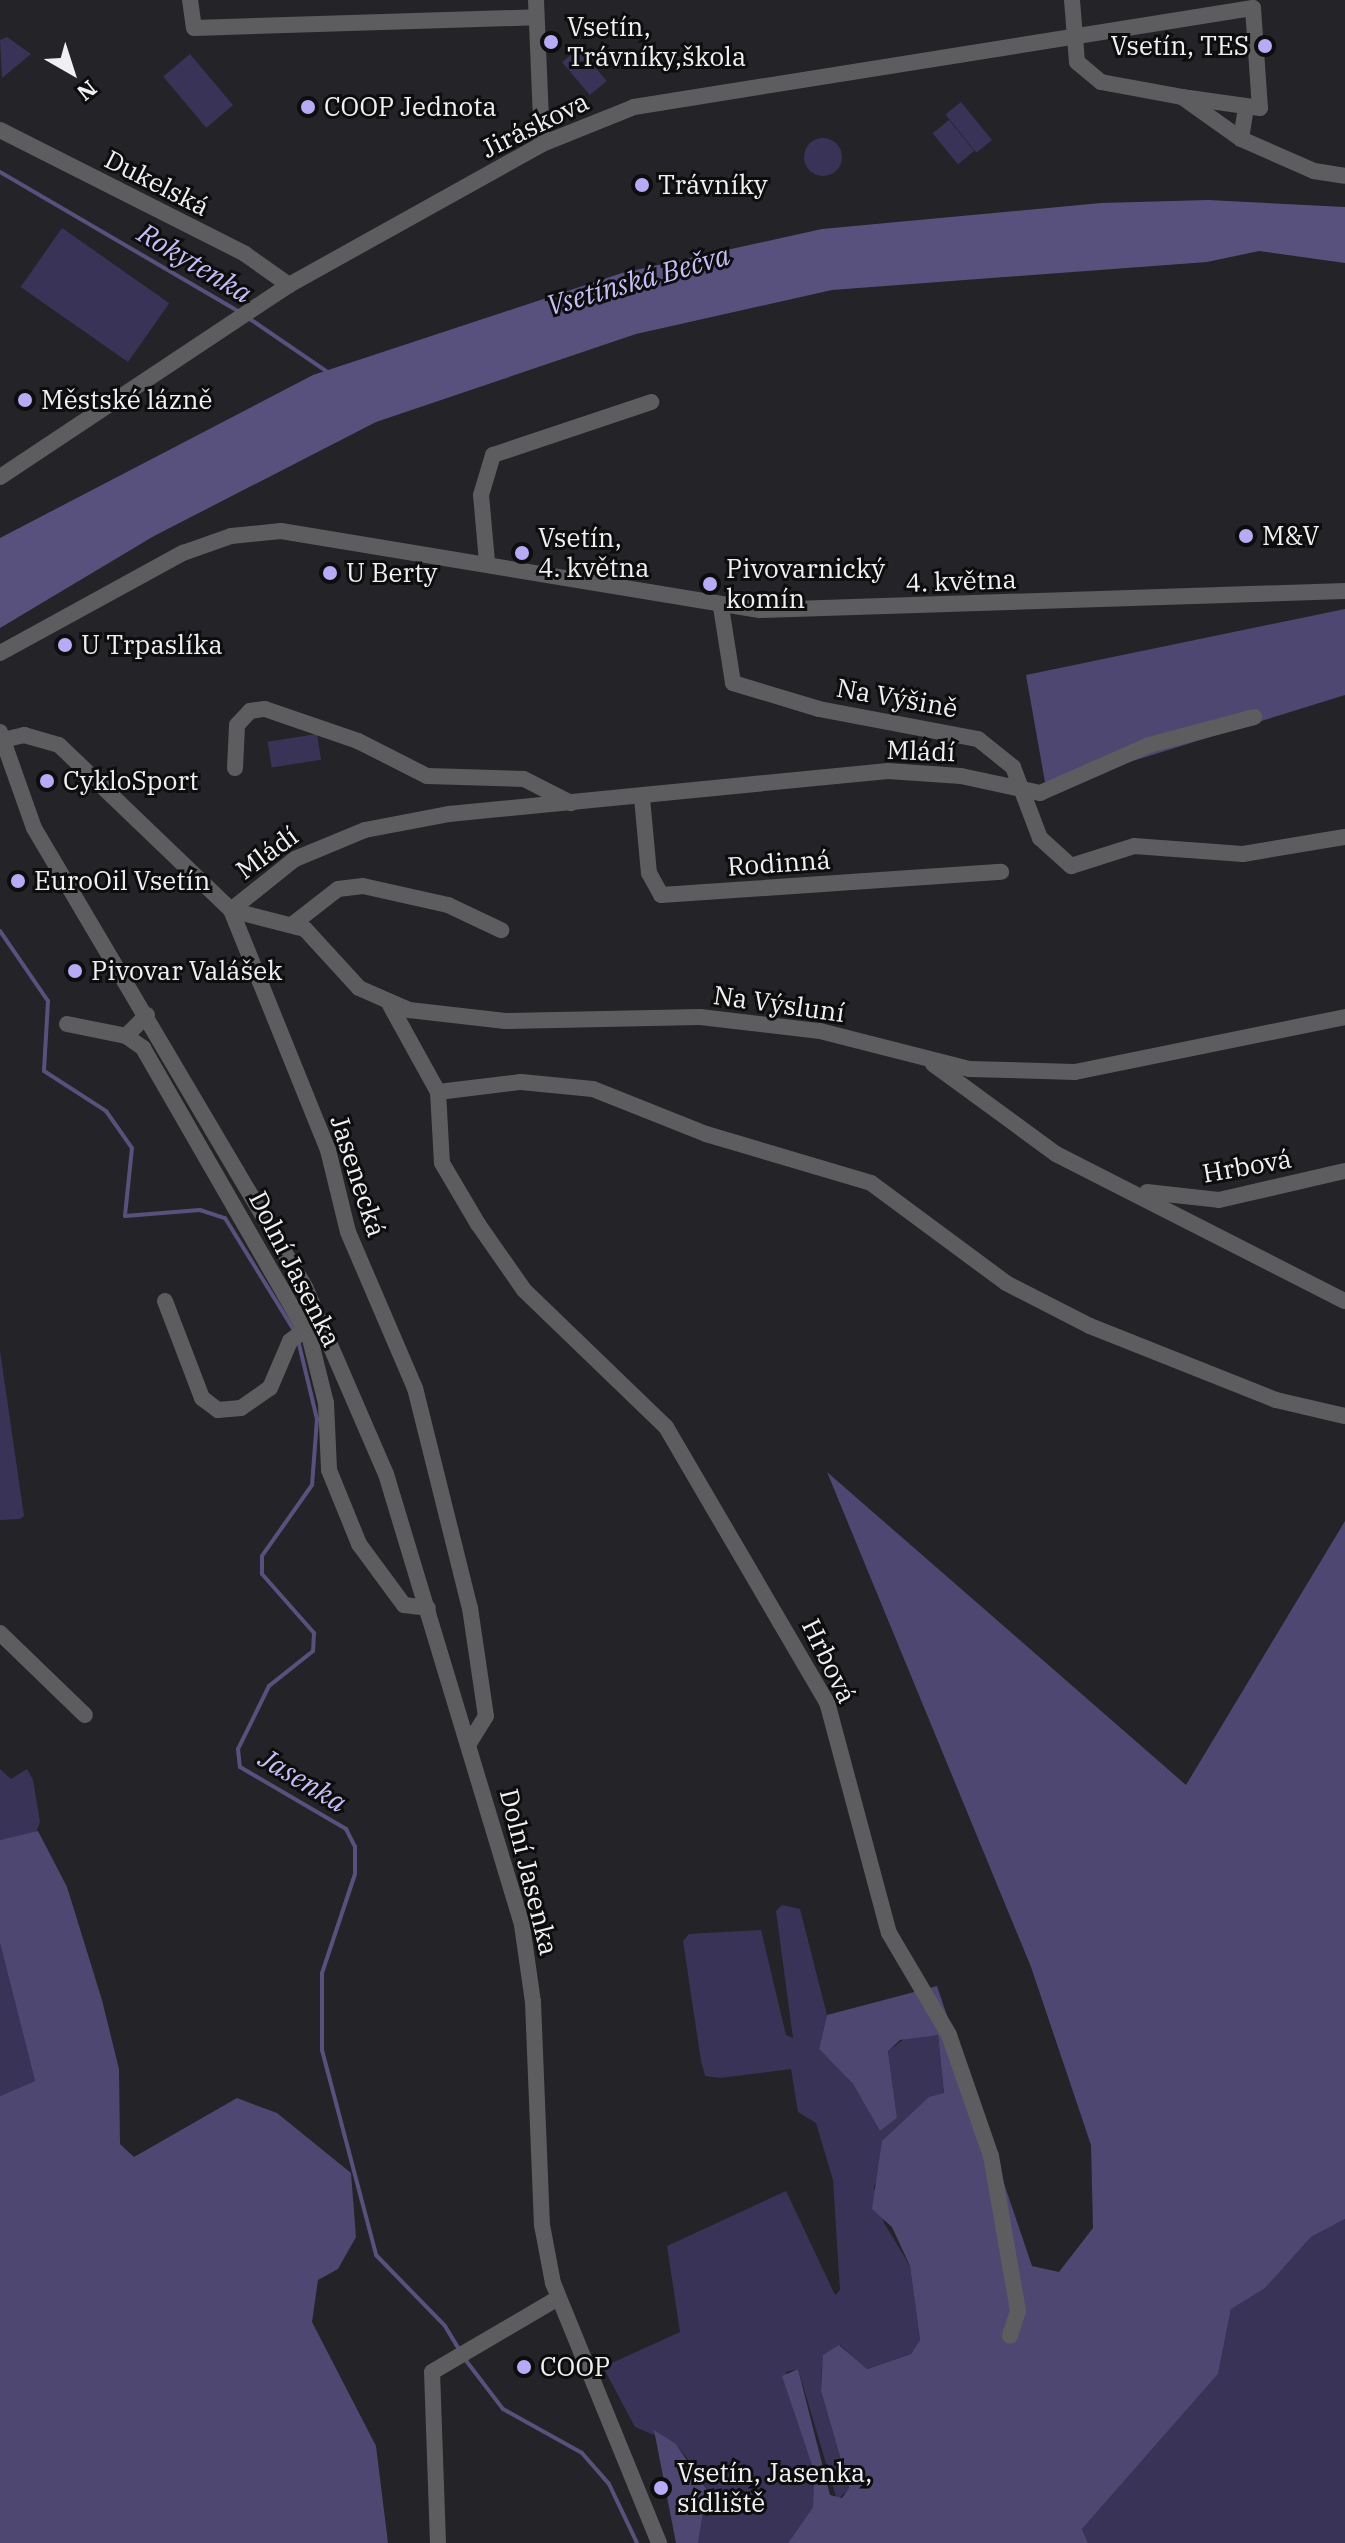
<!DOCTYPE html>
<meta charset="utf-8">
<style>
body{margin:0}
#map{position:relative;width:1345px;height:2543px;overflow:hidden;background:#242327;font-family:"IBM Plex Serif",serif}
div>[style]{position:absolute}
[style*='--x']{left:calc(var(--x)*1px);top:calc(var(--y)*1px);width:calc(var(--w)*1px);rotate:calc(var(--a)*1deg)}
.green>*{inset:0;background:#393358;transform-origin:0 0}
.round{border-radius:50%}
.forest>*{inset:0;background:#4e4772}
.water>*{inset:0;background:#58517d}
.stream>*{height:4px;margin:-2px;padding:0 2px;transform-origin:2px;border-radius:2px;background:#58517d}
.minor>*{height:16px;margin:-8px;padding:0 8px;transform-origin:8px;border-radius:8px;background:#5d5c5e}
.dots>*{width:22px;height:22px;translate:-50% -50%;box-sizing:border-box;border:4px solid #0d0d0e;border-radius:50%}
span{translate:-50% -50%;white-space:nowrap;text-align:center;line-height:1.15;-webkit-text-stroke:6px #0d0d0e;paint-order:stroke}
.poi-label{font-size:26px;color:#f0f0f3}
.left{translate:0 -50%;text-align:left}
.right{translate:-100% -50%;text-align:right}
.street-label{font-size:26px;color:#f0f0f3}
.water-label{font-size:28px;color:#c6bef7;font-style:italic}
.north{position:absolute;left:32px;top:32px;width:80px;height:80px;-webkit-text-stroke:6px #0d0d0e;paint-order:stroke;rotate:141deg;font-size:22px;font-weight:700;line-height:32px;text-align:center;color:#f0f0f3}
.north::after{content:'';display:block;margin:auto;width:28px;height:36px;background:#f0f0f3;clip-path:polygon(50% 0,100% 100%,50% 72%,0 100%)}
</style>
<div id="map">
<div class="green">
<i style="clip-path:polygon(7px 37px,31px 54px,2px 78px,0 40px)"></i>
<i style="left:579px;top:48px;width:43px;height:22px;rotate:50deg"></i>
<i style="left:190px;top:54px;width:67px;height:35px;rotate:50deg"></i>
<i style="left:961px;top:102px;width:49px;height:20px;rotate:51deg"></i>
<i style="left:949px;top:120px;width:40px;height:21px;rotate:51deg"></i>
<i class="round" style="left:804px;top:138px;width:38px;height:38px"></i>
<i style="left:62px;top:228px;width:131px;height:72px;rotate:35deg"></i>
<i style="left:317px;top:734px;width:26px;height:50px;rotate:81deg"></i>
<i style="clip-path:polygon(0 1351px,24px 1516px,20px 1519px,0 1520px)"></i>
<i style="clip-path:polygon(0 1769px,11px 1779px,27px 1769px,33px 1780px,40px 1822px,35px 1835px,0 1840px)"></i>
<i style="clip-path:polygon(782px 1905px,800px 1909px,827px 2015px,819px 2049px,853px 2084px,880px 2131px,897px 2118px,888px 2051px,907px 2037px,938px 2035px,944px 2094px,897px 2132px,874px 2187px,884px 2223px,910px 2266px,920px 2340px,911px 2354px,866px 2369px,840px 2345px,822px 2366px,821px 2391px,849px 2489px,837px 2500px,798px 2369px,786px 2372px,814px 2471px,813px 2507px,788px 2543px,698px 2543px,707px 2490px,697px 2471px,676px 2444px,635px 2427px,603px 2367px,680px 2332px,667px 2246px,786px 2191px,835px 2295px,840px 2290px,833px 2180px,816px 2123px,798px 2112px,791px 2069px,720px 2078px,705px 2076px,701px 2061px,683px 1941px,689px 1934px,761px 1930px,786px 2035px,793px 2038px,776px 1911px)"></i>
<i style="clip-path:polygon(0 1943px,35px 2081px,0 2096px)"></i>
<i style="clip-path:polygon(1345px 2219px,1345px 2543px,1088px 2543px,1082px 2529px,1218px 2374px,1231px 2309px,1271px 2281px,1311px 2237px)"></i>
</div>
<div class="forest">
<i style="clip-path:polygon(1345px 609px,1345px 695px,1046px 788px,1026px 675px)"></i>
<i style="clip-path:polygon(827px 1472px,1186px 1785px,1345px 1521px,1345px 2219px,1311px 2237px,1265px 2288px,1231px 2309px,1218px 2374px,1082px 2529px,1088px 2543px,788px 2543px,813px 2507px,814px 2471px,782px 2376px,798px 2369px,830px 2495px,842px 2498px,849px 2488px,821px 2391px,823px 2355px,839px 2345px,867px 2369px,911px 2354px,920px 2340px,910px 2266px,892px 2227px,872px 2209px,882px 2141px,929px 2097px,944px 2093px,938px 2035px,900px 2040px,888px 2051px,897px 2118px,880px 2131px,853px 2084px,819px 2049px,827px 2015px,937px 1986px,1032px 2266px,1059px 2272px,1093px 2228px,1091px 2145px,1031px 1967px)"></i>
<i style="clip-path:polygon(38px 1831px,67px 1887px,102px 2000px,119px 2069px,120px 2144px,134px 2157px,237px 2098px,277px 2113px,351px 2173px,356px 2237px,338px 2269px,318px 2280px,312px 2322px,376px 2446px,388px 2543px,0 2543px,0 2096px,35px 2081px,0 1943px,0 1840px)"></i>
<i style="clip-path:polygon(654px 2430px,676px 2444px,707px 2490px,698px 2543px,676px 2543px)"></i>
</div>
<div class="water">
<i style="clip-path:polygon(1208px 200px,1345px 207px,1345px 263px,1259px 251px,1207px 262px,832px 290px,636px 334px,376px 422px,154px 536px,0 628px,0 538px,313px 375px,622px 273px,822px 229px,1101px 203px)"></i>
</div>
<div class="stream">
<i style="--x:0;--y:172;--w:278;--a:30.3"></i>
<i style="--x:247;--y:317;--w:99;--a:34.3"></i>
<i style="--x:0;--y:931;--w:85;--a:55.6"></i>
<i style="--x:48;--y:1001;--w:70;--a:93.3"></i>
<i style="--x:44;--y:1071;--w:74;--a:32.8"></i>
<i style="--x:106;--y:1111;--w:45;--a:54.9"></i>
<i style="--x:132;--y:1148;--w:68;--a:95.9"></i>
<i style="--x:125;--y:1216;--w:75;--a:-4.6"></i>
<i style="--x:200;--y:1210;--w:26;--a:18"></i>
<i style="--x:225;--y:1218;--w:134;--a:58.4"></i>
<i style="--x:298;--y:1340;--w:81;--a:76.5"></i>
<i style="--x:317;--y:1419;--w:66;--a:94.3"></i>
<i style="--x:312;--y:1485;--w:87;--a:125.2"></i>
<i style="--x:262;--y:1556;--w:18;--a:90"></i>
<i style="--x:262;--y:1574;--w:79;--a:48.6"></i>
<i style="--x:314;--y:1633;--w:18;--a:93"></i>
<i style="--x:313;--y:1651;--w:56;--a:141.5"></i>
<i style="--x:269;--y:1686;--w:70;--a:116.2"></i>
<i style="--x:238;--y:1749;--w:18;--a:84"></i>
<i style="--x:240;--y:1767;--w:123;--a:30.3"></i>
<i style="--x:346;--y:1829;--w:20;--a:63"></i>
<i style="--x:355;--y:1847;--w:27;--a:90"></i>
<i style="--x:355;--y:1874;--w:104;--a:108.4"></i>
<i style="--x:322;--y:1973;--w:77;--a:90"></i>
<i style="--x:322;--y:2050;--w:212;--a:75.2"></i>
<i style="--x:376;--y:2255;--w:99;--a:45.8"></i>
<i style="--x:445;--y:2326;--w:29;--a:59"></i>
<i style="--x:464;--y:2358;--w:64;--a:52.6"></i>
<i style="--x:503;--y:2409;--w:90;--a:29.1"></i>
<i style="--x:582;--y:2453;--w:41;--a:48.9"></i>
<i style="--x:609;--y:2484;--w:65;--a:64.6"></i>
</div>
<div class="minor">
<i style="--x:190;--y:0;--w:28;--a:82"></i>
<i style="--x:194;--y:28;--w:341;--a:-1.8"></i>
<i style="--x:536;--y:0;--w:144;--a:87.6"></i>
<i style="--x:1072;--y:0;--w:62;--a:85.4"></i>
<i style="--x:1077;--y:62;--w:31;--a:40"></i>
<i style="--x:1101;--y:82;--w:82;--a:10.5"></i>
<i style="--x:1182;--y:97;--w:72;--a:35.4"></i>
<i style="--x:1241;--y:139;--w:80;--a:23.7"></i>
<i style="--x:1314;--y:171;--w:31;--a:9"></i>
<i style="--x:0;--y:130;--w:275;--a:26.8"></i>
<i style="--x:245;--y:254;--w:54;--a:35.2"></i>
<i style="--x:1241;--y:139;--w:33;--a:-81"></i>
<i style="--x:0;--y:477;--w:347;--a:-33.6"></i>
<i style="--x:289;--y:285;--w:290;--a:-29.1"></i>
<i style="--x:542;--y:144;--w:99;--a:-21.9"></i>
<i style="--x:634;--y:107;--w:627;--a:-9.09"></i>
<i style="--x:1253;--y:8;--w:100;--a:86"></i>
<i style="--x:1260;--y:108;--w:79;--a:-172"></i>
<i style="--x:487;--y:562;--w:67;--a:-95.1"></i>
<i style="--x:481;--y:495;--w:42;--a:-73.3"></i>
<i style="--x:493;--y:455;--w:167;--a:-18.5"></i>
<i style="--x:721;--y:607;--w:77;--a:81"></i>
<i style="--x:733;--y:683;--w:90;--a:16.8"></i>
<i style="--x:819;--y:709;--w:162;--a:10.7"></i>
<i style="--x:978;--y:739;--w:45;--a:38.7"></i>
<i style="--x:1013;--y:767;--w:76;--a:69.2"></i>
<i style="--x:1040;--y:838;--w:42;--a:42.1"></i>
<i style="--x:1071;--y:866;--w:66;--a:-17.6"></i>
<i style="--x:1134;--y:846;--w:109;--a:4.2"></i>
<i style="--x:1243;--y:854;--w:103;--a:-9.5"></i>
<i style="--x:0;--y:653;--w:209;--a:-28.7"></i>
<i style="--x:183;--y:553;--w:51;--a:-19.5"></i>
<i style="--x:231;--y:536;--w:50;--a:-5.7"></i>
<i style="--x:281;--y:531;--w:485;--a:9.4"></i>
<i style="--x:760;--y:610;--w:585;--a:-1.86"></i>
<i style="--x:0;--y:732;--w:102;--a:70.5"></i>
<i style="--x:34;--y:828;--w:533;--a:59.44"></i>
<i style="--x:305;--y:1287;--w:204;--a:66.6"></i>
<i style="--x:386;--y:1474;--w:471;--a:73.2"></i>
<i style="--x:522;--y:1925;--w:78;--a:81.9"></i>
<i style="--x:533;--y:2002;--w:223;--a:87.7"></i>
<i style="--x:542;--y:2225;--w:59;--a:79.3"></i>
<i style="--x:553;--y:2283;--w:281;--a:67.8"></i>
<i style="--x:3;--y:740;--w:22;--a:-13"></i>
<i style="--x:24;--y:735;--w:36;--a:16"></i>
<i style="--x:59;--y:745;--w:238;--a:43.8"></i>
<i style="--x:231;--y:910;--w:259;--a:68"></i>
<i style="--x:328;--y:1150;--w:84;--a:76.3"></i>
<i style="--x:348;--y:1232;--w:170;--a:66.8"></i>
<i style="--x:415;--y:1388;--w:227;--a:76"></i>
<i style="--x:470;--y:1608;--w:109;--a:81.6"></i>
<i style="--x:486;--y:1716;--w:32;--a:122"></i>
<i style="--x:235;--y:768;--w:43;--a:-87.3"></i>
<i style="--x:237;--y:725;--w:19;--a:-47"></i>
<i style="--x:250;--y:711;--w:15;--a:-8"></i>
<i style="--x:265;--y:709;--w:98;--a:19"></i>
<i style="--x:358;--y:741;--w:77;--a:26.9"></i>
<i style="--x:427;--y:776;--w:97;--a:1.8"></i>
<i style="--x:524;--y:779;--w:53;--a:27.1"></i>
<i style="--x:642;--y:798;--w:75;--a:84.7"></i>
<i style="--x:649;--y:873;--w:25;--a:61"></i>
<i style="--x:661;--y:895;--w:341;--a:-3.9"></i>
<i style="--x:231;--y:910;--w:76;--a:14.4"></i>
<i style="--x:305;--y:929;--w:80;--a:47.5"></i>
<i style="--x:359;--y:988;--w:55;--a:23.7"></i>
<i style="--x:409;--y:1010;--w:97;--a:6.5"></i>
<i style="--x:505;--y:1021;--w:195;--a:-1.2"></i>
<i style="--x:700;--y:1017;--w:121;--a:6.7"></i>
<i style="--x:820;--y:1031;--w:154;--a:14.3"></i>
<i style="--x:969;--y:1069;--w:106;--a:1.6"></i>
<i style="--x:1075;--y:1072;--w:276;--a:-11.5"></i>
<i style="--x:231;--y:910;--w:82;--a:-38.6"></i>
<i style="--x:295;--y:859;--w:76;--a:-22.5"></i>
<i style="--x:365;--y:830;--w:86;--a:-10.8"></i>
<i style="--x:449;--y:814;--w:441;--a:-5.6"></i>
<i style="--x:888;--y:771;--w:73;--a:3.9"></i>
<i style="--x:961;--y:776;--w:81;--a:12.1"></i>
<i style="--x:1040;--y:793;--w:119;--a:-23.8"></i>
<i style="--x:1149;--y:745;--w:109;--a:-14.9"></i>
<i style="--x:293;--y:924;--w:57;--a:-37.9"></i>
<i style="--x:338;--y:889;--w:25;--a:-7"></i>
<i style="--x:363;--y:886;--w:87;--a:12.6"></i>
<i style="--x:448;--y:905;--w:59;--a:25.3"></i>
<i style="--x:390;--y:1005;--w:99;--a:61.1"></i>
<i style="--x:438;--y:1092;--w:84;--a:-6.9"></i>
<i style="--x:521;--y:1082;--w:72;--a:5.6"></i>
<i style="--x:593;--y:1089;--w:122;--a:21.7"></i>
<i style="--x:706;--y:1134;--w:172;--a:16.5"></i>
<i style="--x:871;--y:1183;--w:168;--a:36.5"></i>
<i style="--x:1006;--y:1283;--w:94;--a:27.1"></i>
<i style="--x:1090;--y:1326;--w:200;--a:21.7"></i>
<i style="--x:1276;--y:1400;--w:71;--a:13.1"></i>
<i style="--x:147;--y:1015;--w:30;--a:135"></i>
<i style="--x:126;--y:1036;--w:21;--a:35"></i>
<i style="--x:143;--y:1048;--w:336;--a:60.1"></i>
<i style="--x:310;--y:1339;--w:66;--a:76"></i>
<i style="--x:326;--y:1403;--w:67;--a:87.4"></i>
<i style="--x:329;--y:1470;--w:80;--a:67.9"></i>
<i style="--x:359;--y:1544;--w:76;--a:53.6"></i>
<i style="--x:404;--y:1605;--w:24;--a:7"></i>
<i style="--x:67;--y:1024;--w:60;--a:11.5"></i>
<i style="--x:933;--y:1064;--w:152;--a:36.2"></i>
<i style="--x:1056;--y:1154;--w:324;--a:27"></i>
<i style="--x:438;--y:1092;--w:71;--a:86.8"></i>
<i style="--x:442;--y:1163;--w:71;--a:59.5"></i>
<i style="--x:478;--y:1224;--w:80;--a:55.1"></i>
<i style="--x:524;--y:1290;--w:197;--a:44"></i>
<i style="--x:666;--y:1427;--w:319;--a:59.7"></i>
<i style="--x:827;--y:1702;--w:239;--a:75"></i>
<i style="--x:889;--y:1933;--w:118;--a:59.5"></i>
<i style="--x:949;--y:2035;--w:128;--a:70.9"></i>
<i style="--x:991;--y:2156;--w:157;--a:80.1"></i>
<i style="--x:1018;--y:2311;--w:26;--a:108"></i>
<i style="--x:1147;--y:1192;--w:72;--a:6.3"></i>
<i style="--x:1219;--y:1200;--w:129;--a:-13"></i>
<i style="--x:165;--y:1301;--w:104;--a:69.1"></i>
<i style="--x:202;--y:1398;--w:20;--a:37"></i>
<i style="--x:218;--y:1410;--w:23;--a:-5"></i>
<i style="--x:241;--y:1408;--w:35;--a:-35"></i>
<i style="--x:270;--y:1388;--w:51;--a:-66.9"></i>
<i style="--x:290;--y:1341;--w:19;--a:-36"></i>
<i style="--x:0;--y:1633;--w:118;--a:44"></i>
<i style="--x:438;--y:2543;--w:171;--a:-92"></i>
<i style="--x:432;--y:2372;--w:146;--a:-30.4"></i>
</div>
<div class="dots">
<i style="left:551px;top:42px;background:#b7abf8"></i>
<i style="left:1265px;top:46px;background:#b7abf8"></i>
<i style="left:308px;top:107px;background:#b7abf8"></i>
<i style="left:642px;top:185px;background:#b7abf8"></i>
<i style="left:25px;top:400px;background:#b7abf8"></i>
<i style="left:1246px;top:536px;background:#b7abf8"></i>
<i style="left:522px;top:553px;background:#b7abf8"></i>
<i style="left:330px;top:573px;background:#b7abf8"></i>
<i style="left:710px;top:584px;background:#b7abf8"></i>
<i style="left:65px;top:645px;background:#b7abf8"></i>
<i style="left:47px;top:781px;background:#b7abf8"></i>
<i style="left:18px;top:881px;background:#b7abf8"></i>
<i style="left:75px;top:971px;background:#b7abf8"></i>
<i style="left:524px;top:2367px;background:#b7abf8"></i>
<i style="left:661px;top:2488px;background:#b7abf8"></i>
</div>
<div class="poi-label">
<span class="left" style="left:567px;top:42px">Vsetín,<br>Trávníky,škola</span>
<span class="right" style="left:1249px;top:46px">Vsetín, TES</span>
<span class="left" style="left:324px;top:107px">COOP Jednota</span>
<span class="left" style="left:658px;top:185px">Trávníky</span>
<span class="left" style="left:41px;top:400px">Městské lázně</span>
<span class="left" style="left:1262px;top:536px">M&amp;V</span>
<span class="left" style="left:538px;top:553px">Vsetín,<br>4. května</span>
<span class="left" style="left:726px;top:584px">Pivovarnický<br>komín</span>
<span class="left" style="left:346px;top:573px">U Berty</span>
<span class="left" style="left:81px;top:645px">U Trpaslíka</span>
<span class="left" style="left:63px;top:781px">CykloSport</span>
<span class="left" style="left:34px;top:881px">EuroOil Vsetín</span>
<span class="left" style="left:91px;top:971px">Pivovar Valášek</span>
<span class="left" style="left:540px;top:2367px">COOP</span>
<span class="left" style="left:677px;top:2488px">Vsetín, Jasenka,<br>sídliště</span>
</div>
<div class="street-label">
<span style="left:535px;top:125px;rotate:-26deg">Jiráskova</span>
<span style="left:157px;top:183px;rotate:27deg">Dukelská</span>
<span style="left:961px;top:581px;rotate:-2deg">4. května</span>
<span style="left:897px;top:698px;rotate:10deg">Na Výšině</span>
<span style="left:921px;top:751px;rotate:2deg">Mládí</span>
<span style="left:267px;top:853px;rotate:-36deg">Mládí</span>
<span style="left:779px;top:863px;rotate:-4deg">Rodinná</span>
<span style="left:779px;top:1004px;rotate:8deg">Na Výsluní</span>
<span style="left:1247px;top:1166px;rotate:-10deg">Hrbová</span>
<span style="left:358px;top:1176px;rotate:72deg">Jasenecká</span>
<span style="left:295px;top:1269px;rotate:63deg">Dolní Jasenka</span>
<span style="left:829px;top:1661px;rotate:64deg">Hrbová</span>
<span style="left:529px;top:1872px;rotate:76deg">Dolní Jasenka</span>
</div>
<div class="water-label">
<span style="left:195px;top:263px;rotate:31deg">Rokytenka</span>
<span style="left:638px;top:280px;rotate:-16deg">Vsetínská Bečva</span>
<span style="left:303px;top:1780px;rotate:31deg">Jasenka</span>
</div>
<div class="north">N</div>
</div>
